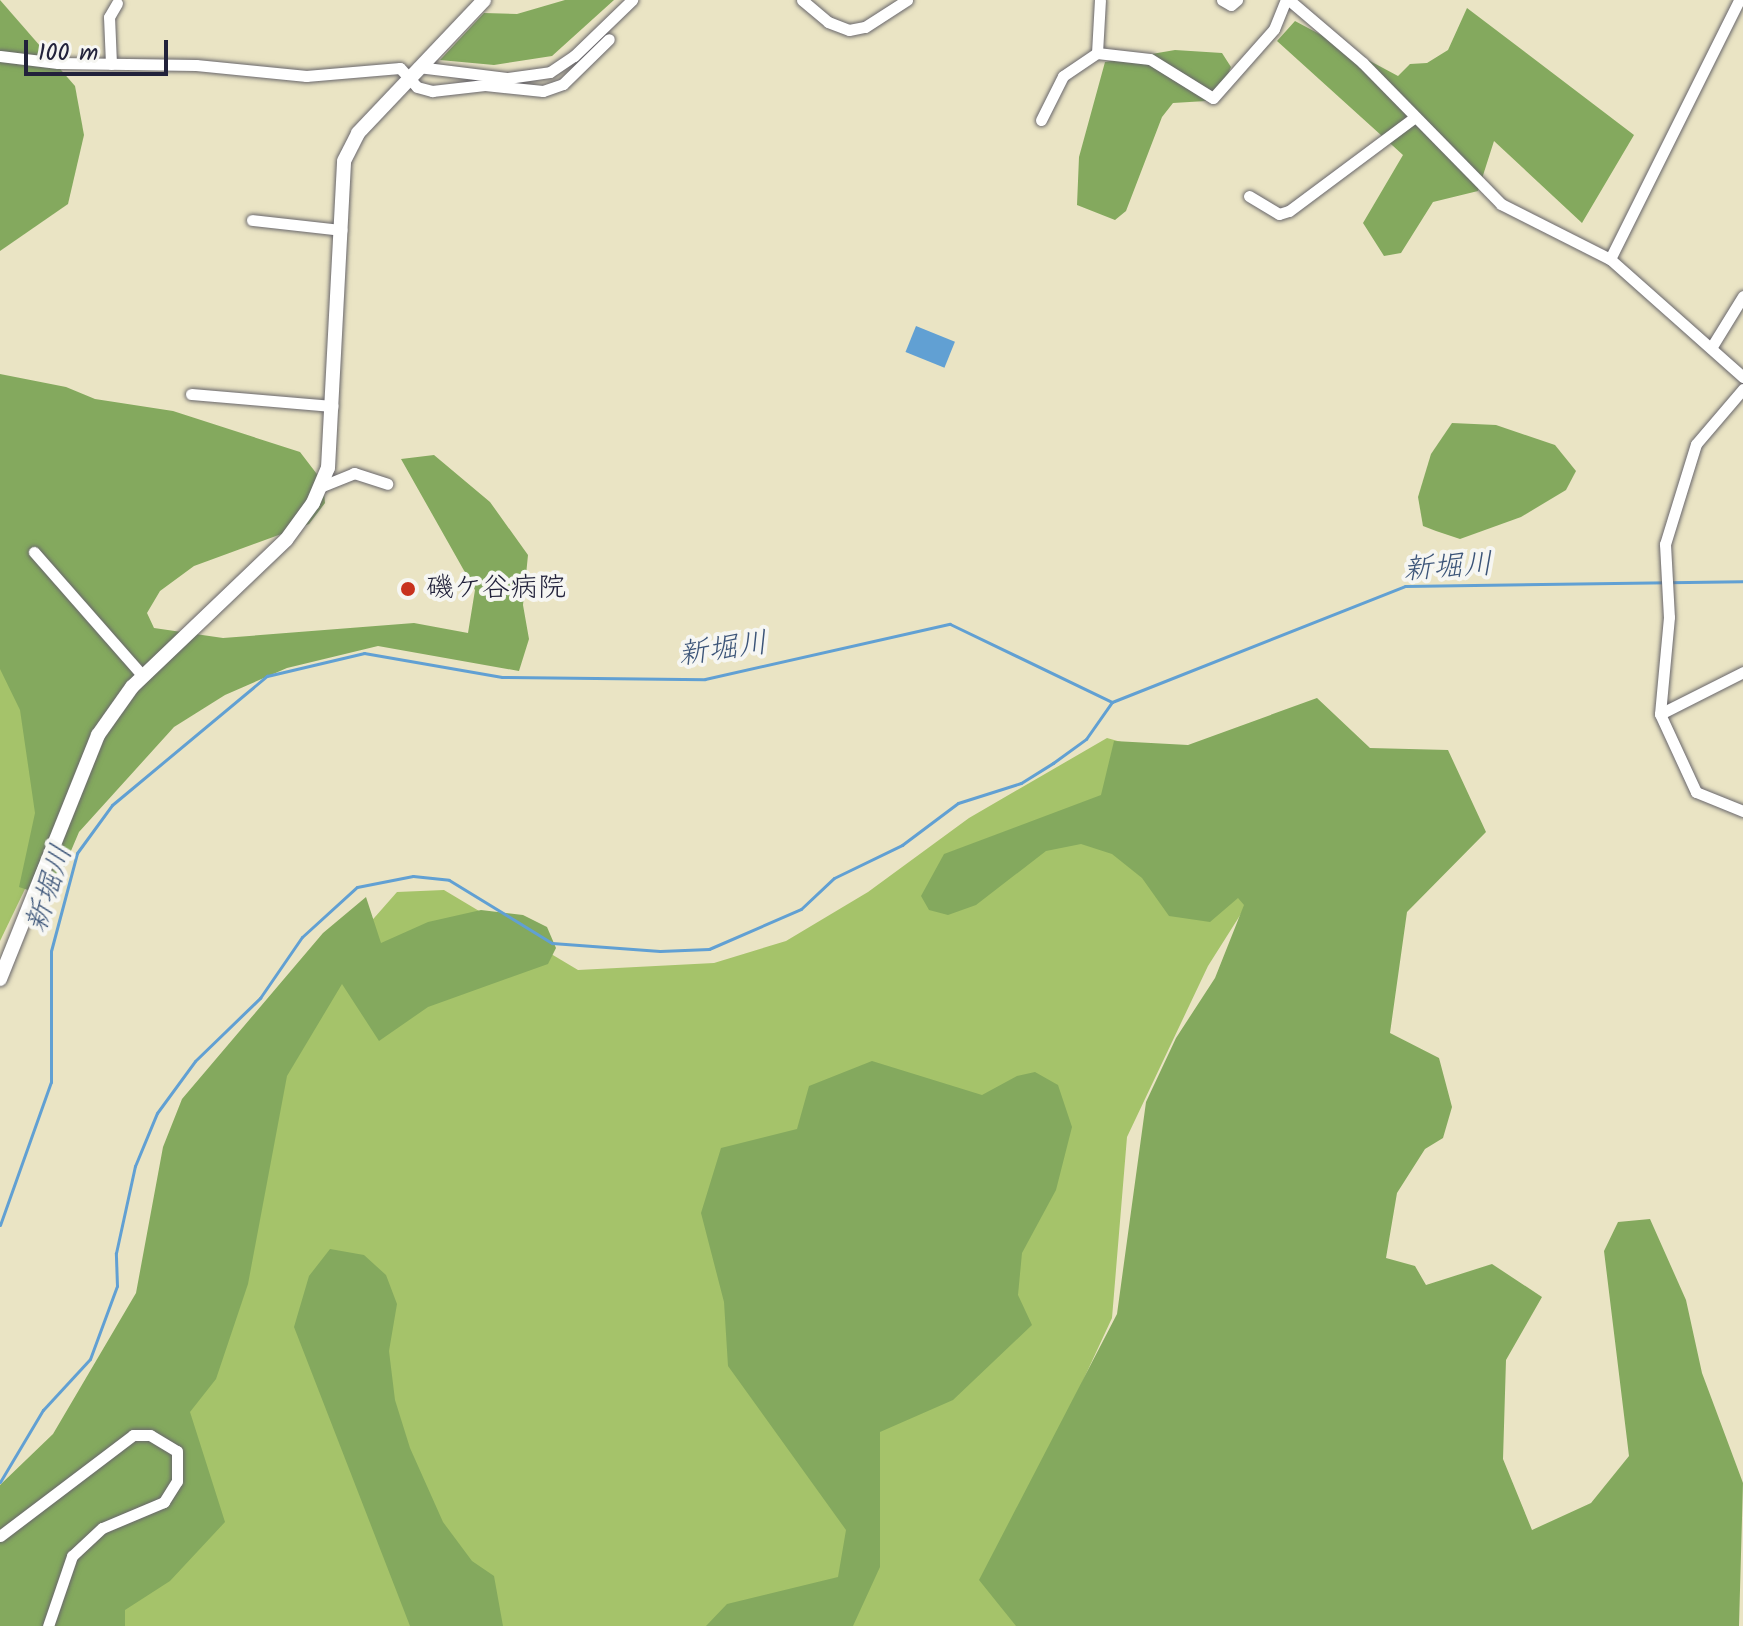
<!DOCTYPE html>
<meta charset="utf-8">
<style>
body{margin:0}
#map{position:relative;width:1743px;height:1626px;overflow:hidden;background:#eae4c4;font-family:Kalam,"Klee One",sans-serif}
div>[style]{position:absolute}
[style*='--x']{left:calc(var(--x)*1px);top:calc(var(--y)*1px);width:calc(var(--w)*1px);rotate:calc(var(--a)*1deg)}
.green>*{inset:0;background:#a5c36a}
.forest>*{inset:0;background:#84a95e}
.water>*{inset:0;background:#61a0d3;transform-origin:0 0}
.stream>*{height:3px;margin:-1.5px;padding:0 1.5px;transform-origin:1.5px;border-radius:1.5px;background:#61a0d3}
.roads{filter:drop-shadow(0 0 2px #68666b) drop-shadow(0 0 2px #68666b)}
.minor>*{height:11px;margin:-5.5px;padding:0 5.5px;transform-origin:5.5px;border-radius:5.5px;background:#fff}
.tertiary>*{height:14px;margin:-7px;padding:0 7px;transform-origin:7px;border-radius:7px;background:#fff}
.dots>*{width:22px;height:22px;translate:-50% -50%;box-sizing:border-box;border:4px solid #f6f6f2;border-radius:50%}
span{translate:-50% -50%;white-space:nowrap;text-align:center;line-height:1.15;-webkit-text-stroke:8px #f6f6f2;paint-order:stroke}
.poi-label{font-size:28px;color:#22223b}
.left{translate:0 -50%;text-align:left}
.water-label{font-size:30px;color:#3b5478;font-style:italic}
.scale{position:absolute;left:24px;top:40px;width:144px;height:36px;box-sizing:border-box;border:4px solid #22223b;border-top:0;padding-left:10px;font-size:24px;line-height:28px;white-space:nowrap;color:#22223b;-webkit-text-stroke:6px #f6f6f2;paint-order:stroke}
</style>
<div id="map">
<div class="green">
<i style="clip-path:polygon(0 572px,90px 754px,0 941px)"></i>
<i style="clip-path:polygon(1107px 738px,1178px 758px,1251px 898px,1208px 966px,1127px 1137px,1112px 1318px,1015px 1527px,1031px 1626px,77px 1626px,130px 1409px,316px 984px,397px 892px,444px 890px,578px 970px,714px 963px,786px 941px,868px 892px,969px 818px)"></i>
</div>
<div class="forest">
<i style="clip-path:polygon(0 0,75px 86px,84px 135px,68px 204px,0 251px)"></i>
<i style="clip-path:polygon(565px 0,614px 0,552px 56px,494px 65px,440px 60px,484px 13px,517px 14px)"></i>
<i style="clip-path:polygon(1467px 8px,1634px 135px,1582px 223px,1494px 141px,1478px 191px,1433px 202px,1401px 253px,1384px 256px,1363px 223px,1403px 155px,1277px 41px,1295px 21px,1398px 76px,1410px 64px,1427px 63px,1448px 50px)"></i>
<i style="clip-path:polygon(1175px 50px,1222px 53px,1231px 67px,1225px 81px,1206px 101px,1173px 103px,1162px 117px,1126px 211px,1115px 220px,1077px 205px,1079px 157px,1105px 62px)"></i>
<i style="clip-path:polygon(0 374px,66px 387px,95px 399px,173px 411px,300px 452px,323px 482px,325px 503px,309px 524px,194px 566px,160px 591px,147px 613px,154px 628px,223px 638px,414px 623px,468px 633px,475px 590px,401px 459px,434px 455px,490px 502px,528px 555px,523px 605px,529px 639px,519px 671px,378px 646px,287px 668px,225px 695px,174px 727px,79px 832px,51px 898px,19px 887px,35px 813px,20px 710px,0 669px)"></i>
<i style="clip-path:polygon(1452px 423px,1496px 425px,1555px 445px,1576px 471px,1566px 490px,1521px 517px,1460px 539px,1436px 531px,1423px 526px,1418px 497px,1431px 454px)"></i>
<i style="clip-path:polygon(1317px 698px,1370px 748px,1448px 750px,1486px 832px,1407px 912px,1390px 1033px,1439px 1058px,1452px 1107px,1443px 1138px,1425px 1149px,1397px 1193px,1386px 1258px,1415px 1266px,1426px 1285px,1492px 1264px,1542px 1297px,1506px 1360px,1503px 1459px,1532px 1530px,1591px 1503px,1629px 1456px,1604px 1251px,1618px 1222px,1650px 1219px,1686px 1300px,1702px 1373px,1743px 1483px,1739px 1626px,1016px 1626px,979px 1580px,1117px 1314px,1146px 1102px,1176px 1038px,1215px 978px,1244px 905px,1238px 898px,1210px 922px,1169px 916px,1142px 878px,1112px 854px,1081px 844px,1046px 851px,976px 905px,948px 915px,929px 910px,921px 896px,944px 854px,1101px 795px,1114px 741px,1188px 745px)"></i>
<i style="clip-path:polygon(366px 897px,381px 943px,428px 922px,481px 910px,523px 915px,547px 927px,556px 948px,548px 964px,428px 1007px,379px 1041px,342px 984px,287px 1076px,248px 1284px,216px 1379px,190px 1412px,225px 1522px,170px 1581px,125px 1610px,125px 1626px,0 1626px,0 1485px,53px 1434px,136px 1293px,163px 1147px,182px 1099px,323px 933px)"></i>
<i style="clip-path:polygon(872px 1061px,982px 1095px,1017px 1076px,1035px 1072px,1058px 1085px,1072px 1127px,1056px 1190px,1022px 1253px,1018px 1295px,1032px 1325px,953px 1400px,880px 1432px,880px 1567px,853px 1626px,706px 1626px,727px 1604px,838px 1577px,846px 1530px,728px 1366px,724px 1302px,701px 1213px,721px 1148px,797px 1129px,809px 1086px)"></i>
<i style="clip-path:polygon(330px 1249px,364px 1255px,386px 1275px,397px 1304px,389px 1351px,395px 1400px,410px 1448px,443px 1522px,472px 1561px,494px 1576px,503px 1626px,410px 1626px,294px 1327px,309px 1276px)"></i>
</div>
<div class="water">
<i style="left:916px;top:326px;width:42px;height:28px;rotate:22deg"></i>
</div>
<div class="stream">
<i style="--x:1112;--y:702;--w:315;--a:-21.6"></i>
<i style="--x:1405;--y:586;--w:338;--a:-0.8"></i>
<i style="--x:0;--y:1225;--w:152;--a:-70.4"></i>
<i style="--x:51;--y:1082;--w:131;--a:-90"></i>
<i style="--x:51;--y:951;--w:101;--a:-75.1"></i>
<i style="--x:77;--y:853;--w:59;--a:-53.9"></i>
<i style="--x:112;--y:805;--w:202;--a:-39.8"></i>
<i style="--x:267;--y:676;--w:100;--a:-13.3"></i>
<i style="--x:364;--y:653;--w:140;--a:9.9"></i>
<i style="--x:502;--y:677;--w:203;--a:0.6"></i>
<i style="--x:705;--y:679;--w:251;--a:-12.7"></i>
<i style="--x:950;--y:624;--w:180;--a:25.7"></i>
<i style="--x:0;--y:1482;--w:84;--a:-59.2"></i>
<i style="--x:43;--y:1410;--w:69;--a:-47.3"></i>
<i style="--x:90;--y:1359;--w:78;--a:-69.7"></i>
<i style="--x:117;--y:1286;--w:33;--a:-92"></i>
<i style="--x:116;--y:1253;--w:89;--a:-77.7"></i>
<i style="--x:135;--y:1166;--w:57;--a:-67.5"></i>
<i style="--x:157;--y:1113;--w:64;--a:-53.8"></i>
<i style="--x:195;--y:1061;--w:91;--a:-44.1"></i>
<i style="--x:260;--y:998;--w:74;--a:-55.5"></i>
<i style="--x:302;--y:937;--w:74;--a:-42.3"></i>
<i style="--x:357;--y:887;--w:57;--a:-11.1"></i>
<i style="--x:413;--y:876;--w:36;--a:6"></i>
<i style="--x:449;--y:880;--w:121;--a:31.5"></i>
<i style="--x:552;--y:943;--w:108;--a:4.2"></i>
<i style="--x:660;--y:951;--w:49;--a:-2.3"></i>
<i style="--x:709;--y:949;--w:100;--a:-23.5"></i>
<i style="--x:801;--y:909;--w:45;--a:-43.2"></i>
<i style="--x:834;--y:878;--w:76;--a:-25.9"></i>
<i style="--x:902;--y:845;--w:70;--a:-36.9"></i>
<i style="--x:958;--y:803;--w:66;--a:-17.6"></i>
<i style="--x:1021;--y:783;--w:38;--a:-32"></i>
<i style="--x:1053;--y:763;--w:41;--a:-36"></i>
<i style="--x:1086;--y:739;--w:45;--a:-54.9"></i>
</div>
<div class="roads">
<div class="minor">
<i style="--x:802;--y:0;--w:34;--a:40"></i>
<i style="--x:828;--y:22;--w:22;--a:21"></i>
<i style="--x:849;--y:30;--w:16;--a:-11"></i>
<i style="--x:865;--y:27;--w:50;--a:-32.7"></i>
<i style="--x:1222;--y:0;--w:10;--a:29"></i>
<i style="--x:1231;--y:5;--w:8;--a:-40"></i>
<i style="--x:1289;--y:0;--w:97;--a:40.4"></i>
<i style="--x:1363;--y:63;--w:197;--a:45.6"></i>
<i style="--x:1501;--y:204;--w:122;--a:26.8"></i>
<i style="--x:1610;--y:259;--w:178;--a:41.6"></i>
<i style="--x:1097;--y:53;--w:53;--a:-86.8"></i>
<i style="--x:0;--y:56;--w:58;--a:6.9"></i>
<i style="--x:58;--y:63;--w:138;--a:0.8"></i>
<i style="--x:196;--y:65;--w:111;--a:5.7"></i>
<i style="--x:306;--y:76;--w:94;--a:-4.9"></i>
<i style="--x:400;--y:68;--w:25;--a:48"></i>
<i style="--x:417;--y:87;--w:16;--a:15"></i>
<i style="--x:432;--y:91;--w:53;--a:-6.5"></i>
<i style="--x:485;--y:85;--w:58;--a:5.9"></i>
<i style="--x:543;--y:91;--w:21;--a:-19"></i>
<i style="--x:563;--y:84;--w:64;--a:-44.4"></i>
<i style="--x:111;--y:64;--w:47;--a:-92.4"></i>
<i style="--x:109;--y:17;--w:16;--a:-60"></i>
<i style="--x:418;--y:67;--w:91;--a:7"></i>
<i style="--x:508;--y:78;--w:42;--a:-8.1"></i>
<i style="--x:550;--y:72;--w:29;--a:-34"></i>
<i style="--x:574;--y:56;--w:81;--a:-44"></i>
<i style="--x:1041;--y:120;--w:49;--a:-63.4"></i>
<i style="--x:1063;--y:76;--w:41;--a:-34.1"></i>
<i style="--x:1097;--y:53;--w:53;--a:6.5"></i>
<i style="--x:1150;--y:59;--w:74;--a:31.8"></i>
<i style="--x:1213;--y:98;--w:92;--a:-48.5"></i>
<i style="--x:1274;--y:29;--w:31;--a:-68"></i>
<i style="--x:1249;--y:196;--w:35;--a:31"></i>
<i style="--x:1279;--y:214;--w:10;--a:-17"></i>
<i style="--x:1289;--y:211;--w:157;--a:-36.7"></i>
<i style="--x:252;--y:220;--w:90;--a:6.4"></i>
<i style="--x:1610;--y:259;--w:289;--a:-63.5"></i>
<i style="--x:1711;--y:348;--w:61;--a:-58.4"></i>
<i style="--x:1743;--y:389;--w:72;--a:130.5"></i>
<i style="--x:1696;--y:444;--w:105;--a:107.2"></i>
<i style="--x:1665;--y:544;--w:73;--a:86.9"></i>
<i style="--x:1669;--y:617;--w:97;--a:95.3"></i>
<i style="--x:1660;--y:714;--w:86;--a:65.2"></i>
<i style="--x:1696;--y:792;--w:51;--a:22"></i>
<i style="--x:191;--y:394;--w:142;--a:4.9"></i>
<i style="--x:320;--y:487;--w:37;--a:-22"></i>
<i style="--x:354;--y:473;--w:35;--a:18"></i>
<i style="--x:34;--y:552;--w:165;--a:48.7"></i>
<i style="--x:1660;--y:714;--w:93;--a:-26.8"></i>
<i style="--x:0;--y:1536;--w:167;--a:-37.2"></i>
<i style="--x:133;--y:1435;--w:17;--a:0"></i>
<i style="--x:150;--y:1435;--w:31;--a:31"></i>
<i style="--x:177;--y:1451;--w:30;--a:90"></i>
<i style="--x:177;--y:1481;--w:25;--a:122"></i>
<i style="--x:164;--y:1502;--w:67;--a:157.2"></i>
<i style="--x:102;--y:1528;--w:41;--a:137"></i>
<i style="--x:72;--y:1556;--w:74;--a:108.9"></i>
</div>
<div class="tertiary">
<i style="--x:0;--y:979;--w:263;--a:-68.1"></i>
<i style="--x:98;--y:735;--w:59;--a:-54.7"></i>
<i style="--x:132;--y:687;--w:213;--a:-43.7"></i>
<i style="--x:286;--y:540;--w:46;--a:-53.9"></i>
<i style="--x:313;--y:503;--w:38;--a:-67"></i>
<i style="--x:328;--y:468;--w:307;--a:-87"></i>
<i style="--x:344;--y:161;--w:31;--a:-63"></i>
<i style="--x:358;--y:133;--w:183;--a:-46.5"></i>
</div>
</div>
<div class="dots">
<i style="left:408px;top:589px;background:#c8321e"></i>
</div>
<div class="poi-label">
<span class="left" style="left:426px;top:589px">磯ケ谷病院</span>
</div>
<div class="water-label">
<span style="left:1448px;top:568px;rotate:-4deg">新堀川</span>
<span style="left:723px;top:650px;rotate:-8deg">新堀川</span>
<span style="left:50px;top:889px;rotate:-72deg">新堀川</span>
</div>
<div class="scale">100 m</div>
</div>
